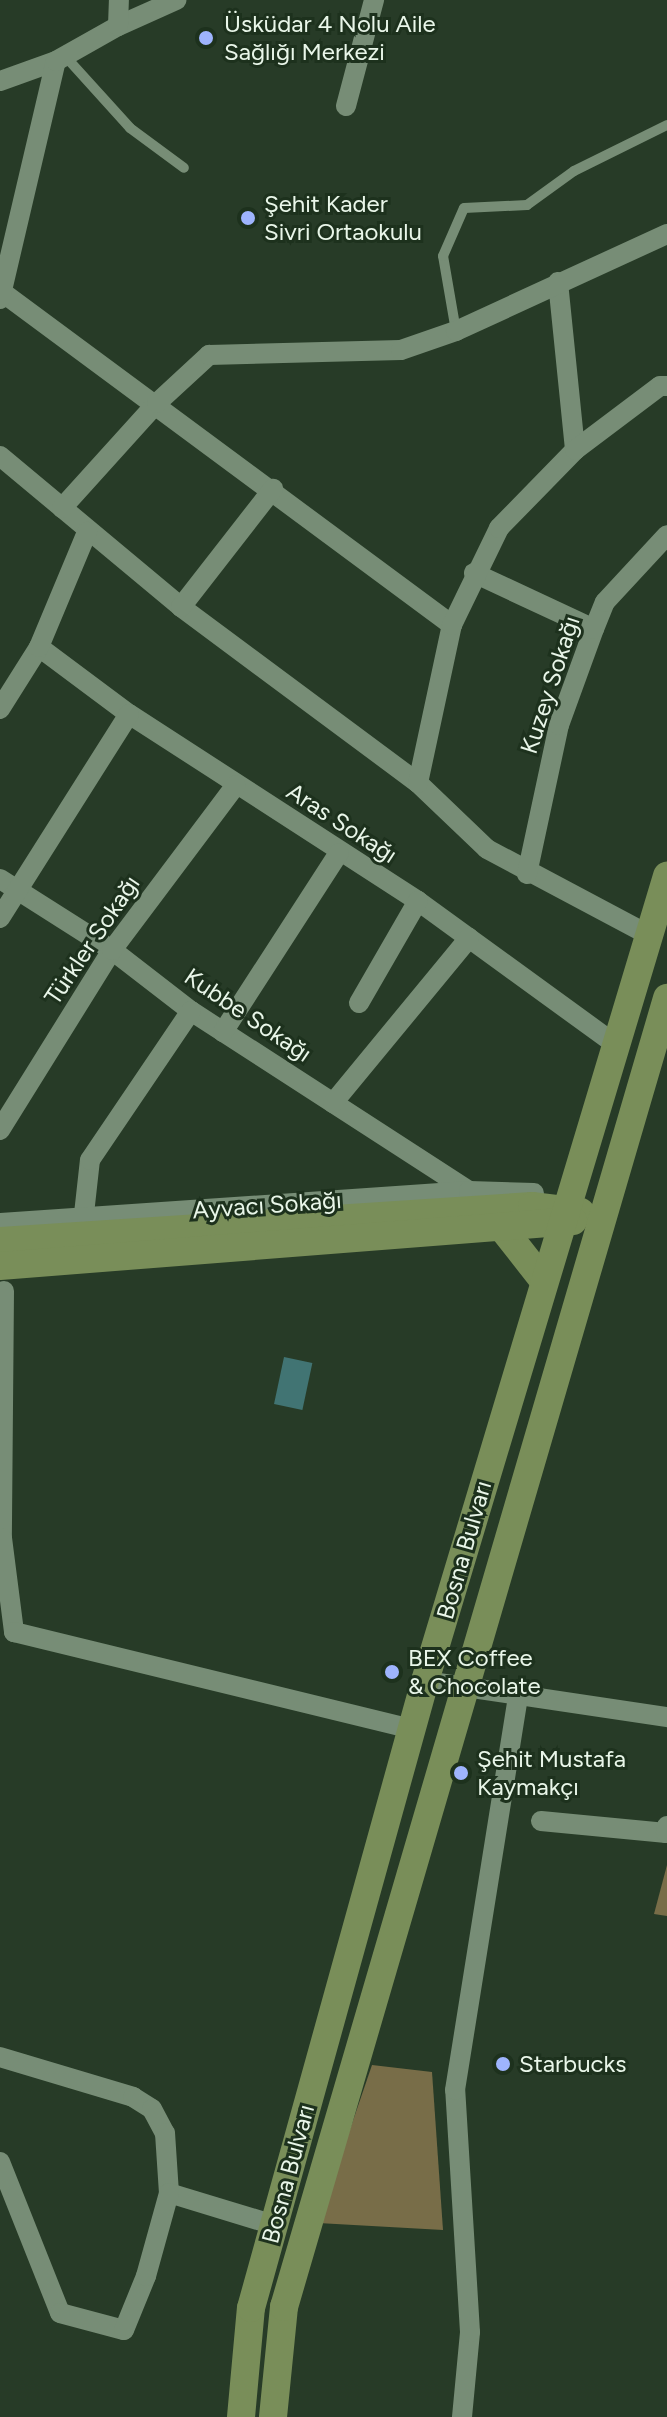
<!DOCTYPE html>
<meta charset="utf-8">
<style>
body{margin:0}
#map{position:relative;width:667px;height:2417px;overflow:hidden;background:#273b27;font-family:Figtree,sans-serif}
div>[style]{position:absolute}
[style*='--x']{left:calc(var(--x)*1px);top:calc(var(--y)*1px);width:calc(var(--w)*1px);rotate:calc(var(--a)*1deg)}
.forest>*{inset:0;background:#786d48}
.water>*{inset:0;background:#417473;transform-origin:0 0}
.lane>*{height:10px;margin:-5px;padding:0 5px;transform-origin:5px;border-radius:5px;background:#778d76}
.street>*{height:20px;margin:-10px;padding:0 10px;transform-origin:10px;border-radius:10px;background:#778d76}
.secondary>*{height:28px;margin:-14px;padding:0 14px;transform-origin:14px;border-radius:14px;background:#798e59}
.dots>*{width:22px;height:22px;translate:-50% -50%;box-sizing:border-box;border:4px solid #1d311d;border-radius:50%}
span{translate:-50% -50%;white-space:nowrap;text-align:center;line-height:1.15;-webkit-text-stroke:6px #1d311d;paint-order:stroke}
.poi-label{font-size:24px;color:#e9f6e9}
.left{translate:0 -50%;text-align:left}
.street-label{font-size:24px;color:#e9f6e9}
</style>
<div id="map">
<div class="forest">
<i style="clip-path:polygon(667px 1865px,667px 1916px,654px 1914px)"></i>
<i style="clip-path:polygon(372px 2065px,432px 2072px,443px 2230px,318px 2223px)"></i>
</div>
<div class="water">
<i style="left:284px;top:1357px;width:29px;height:48px;rotate:12deg"></i>
</div>
<div class="lane">
<i style="--x:65;--y:56;--w:97;--a:47.9"></i>
<i style="--x:130;--y:128;--w:67;--a:36.5"></i>
<i style="--x:456;--y:331;--w:76;--a:-99.8"></i>
<i style="--x:443;--y:256;--w:52;--a:-66.4"></i>
<i style="--x:464;--y:208;--w:63;--a:-2.7"></i>
<i style="--x:527;--y:205;--w:58;--a:-35.9"></i>
<i style="--x:574;--y:171;--w:104;--a:-26.3"></i>
</div>
<div class="street">
<i style="--x:118;--y:26;--w:64;--a:-24.1"></i>
<i style="--x:0;--y:81;--w:59;--a:-19.7"></i>
<i style="--x:346;--y:106;--w:110;--a:-75.2"></i>
<i style="--x:558;--y:282;--w:169;--a:84.2"></i>
<i style="--x:2;--y:292;--w:560;--a:36.5"></i>
<i style="--x:0;--y:299;--w:244;--a:-76.8"></i>
<i style="--x:56;--y:61;--w:71;--a:-29.4"></i>
<i style="--x:118;--y:26;--w:26;--a:-88"></i>
<i style="--x:0;--y:456;--w:236;--a:39.8"></i>
<i style="--x:181;--y:607;--w:295;--a:36.6"></i>
<i style="--x:418;--y:783;--w:95;--a:43.7"></i>
<i style="--x:487;--y:849;--w:183;--a:28"></i>
<i style="--x:62;--y:508;--w:142;--a:-47.9"></i>
<i style="--x:157;--y:403;--w:71;--a:-42.7"></i>
<i style="--x:209;--y:355;--w:192;--a:-1.5"></i>
<i style="--x:401;--y:350;--w:58;--a:-19.1"></i>
<i style="--x:456;--y:331;--w:232;--a:-24.7"></i>
<i style="--x:474;--y:573;--w:132;--a:25"></i>
<i style="--x:181;--y:607;--w:150;--a:-52.1"></i>
<i style="--x:39;--y:647;--w:112;--a:36.7"></i>
<i style="--x:129;--y:714;--w:344;--a:32.9"></i>
<i style="--x:418;--y:901;--w:245;--a:36"></i>
<i style="--x:0;--y:709;--w:73;--a:-57.8"></i>
<i style="--x:39;--y:647;--w:125;--a:-67.3"></i>
<i style="--x:418;--y:783;--w:162;--a:-77.9"></i>
<i style="--x:452;--y:625;--w:108;--a:-64.1"></i>
<i style="--x:499;--y:528;--w:109;--a:-45.7"></i>
<i style="--x:575;--y:450;--w:106;--a:-37"></i>
<i style="--x:660;--y:386;--w:7;--a:0"></i>
<i style="--x:527;--y:874;--w:152;--a:-77.9"></i>
<i style="--x:559;--y:725;--w:102;--a:-70"></i>
<i style="--x:594;--y:629;--w:29;--a:-68"></i>
<i style="--x:605;--y:602;--w:91;--a:-47.2"></i>
<i style="--x:0;--y:879;--w:133;--a:32.4"></i>
<i style="--x:112;--y:950;--w:100;--a:37.7"></i>
<i style="--x:191;--y:1011;--w:331;--a:32.9"></i>
<i style="--x:0;--y:918;--w:241;--a:-57.7"></i>
<i style="--x:359;--y:1003;--w:118;--a:-60"></i>
<i style="--x:223;--y:1032;--w:213;--a:-57.1"></i>
<i style="--x:333;--y:1103;--w:214;--a:-50.5"></i>
<i style="--x:0;--y:1130;--w:212;--a:-58.1"></i>
<i style="--x:112;--y:950;--w:206;--a:-53.1"></i>
<i style="--x:84;--y:1214;--w:54;--a:-83.7"></i>
<i style="--x:90;--y:1160;--w:180;--a:-55.9"></i>
<i style="--x:0;--y:1223;--w:470;--a:-3.9"></i>
<i style="--x:469;--y:1191;--w:65;--a:1.8"></i>
<i style="--x:4;--y:1291;--w:247;--a:90.5"></i>
<i style="--x:2;--y:1538;--w:95;--a:82.7"></i>
<i style="--x:14;--y:1632;--w:410;--a:13.7"></i>
<i style="--x:425;--y:1681;--w:245;--a:8.5"></i>
<i style="--x:541;--y:1821;--w:126;--a:5.5"></i>
<i style="--x:666;--y:1833;--w:7;--a:-82"></i>
<i style="--x:0;--y:2057;--w:139;--a:16.7"></i>
<i style="--x:133;--y:2097;--w:22;--a:32"></i>
<i style="--x:152;--y:2109;--w:27;--a:62"></i>
<i style="--x:165;--y:2133;--w:60;--a:86.2"></i>
<i style="--x:169;--y:2193;--w:110;--a:16.9"></i>
<i style="--x:0;--y:2162;--w:162;--a:68.3"></i>
<i style="--x:60;--y:2313;--w:66;--a:14.9"></i>
<i style="--x:124;--y:2330;--w:58;--a:-67.8"></i>
<i style="--x:146;--y:2276;--w:86;--a:-74.5"></i>
<i style="--x:462;--y:2417;--w:85;--a:-84.6"></i>
<i style="--x:470;--y:2332;--w:242;--a:-93.5"></i>
<i style="--x:455;--y:2090;--w:400;--a:-80.9"></i>
</div>
<div class="secondary">
<i style="--x:503;--y:1229;--w:65;--a:51.9"></i>
<i style="--x:0;--y:1241;--w:533;--a:-3.76"></i>
<i style="--x:532;--y:1206;--w:49;--a:7"></i>
<i style="--x:0;--y:1266;--w:575;--a:-4.49"></i>
<i style="--x:241;--y:2417;--w:109;--a:-84.8"></i>
<i style="--x:251;--y:2308;--w:651;--a:-74.49"></i>
<i style="--x:425;--y:1681;--w:841;--a:-73.27"></i>
<i style="--x:273;--y:2417;--w:111;--a:-84.3"></i>
<i style="--x:284;--y:2307;--w:1364;--a:-73.69"></i>
</div>
<div class="dots">
<i style="left:206px;top:38px;background:#9eb4fd"></i>
<i style="left:248px;top:218px;background:#9eb4fd"></i>
<i style="left:392px;top:1672px;background:#9eb4fd"></i>
<i style="left:461px;top:1773px;background:#9eb4fd"></i>
<i style="left:503px;top:2064px;background:#9eb4fd"></i>
</div>
<div class="poi-label">
<span class="left" style="left:224px;top:38px">Üsküdar 4 Nolu Aile<br>Sağlığı Merkezi</span>
<span class="left" style="left:264px;top:218px">Şehit Kader<br>Sivri Ortaokulu</span>
<span class="left" style="left:408px;top:1672px">BEX Coffee<br>&amp; Chocolate</span>
<span class="left" style="left:477px;top:1773px">Şehit Mustafa<br>Kaymakçı</span>
<span class="left" style="left:519px;top:2064px">Starbucks</span>
</div>
<div class="street-label">
<span style="left:550px;top:685px;rotate:-72deg">Kuzey Sokağı</span>
<span style="left:342px;top:823px;rotate:33deg">Aras Sokağı</span>
<span style="left:92px;top:940px;rotate:-56deg">Türkler Sokağı</span>
<span style="left:248px;top:1015px;rotate:34deg">Kubbe Sokağı</span>
<span style="left:267px;top:1205px;rotate:-4deg">Ayvacı Sokağı</span>
<span style="left:464px;top:1550px;rotate:-74deg">Bosna Bulvarı</span>
<span style="left:288px;top:2174px;rotate:-75deg">Bosna Bulvarı</span>
</div>
</div>
